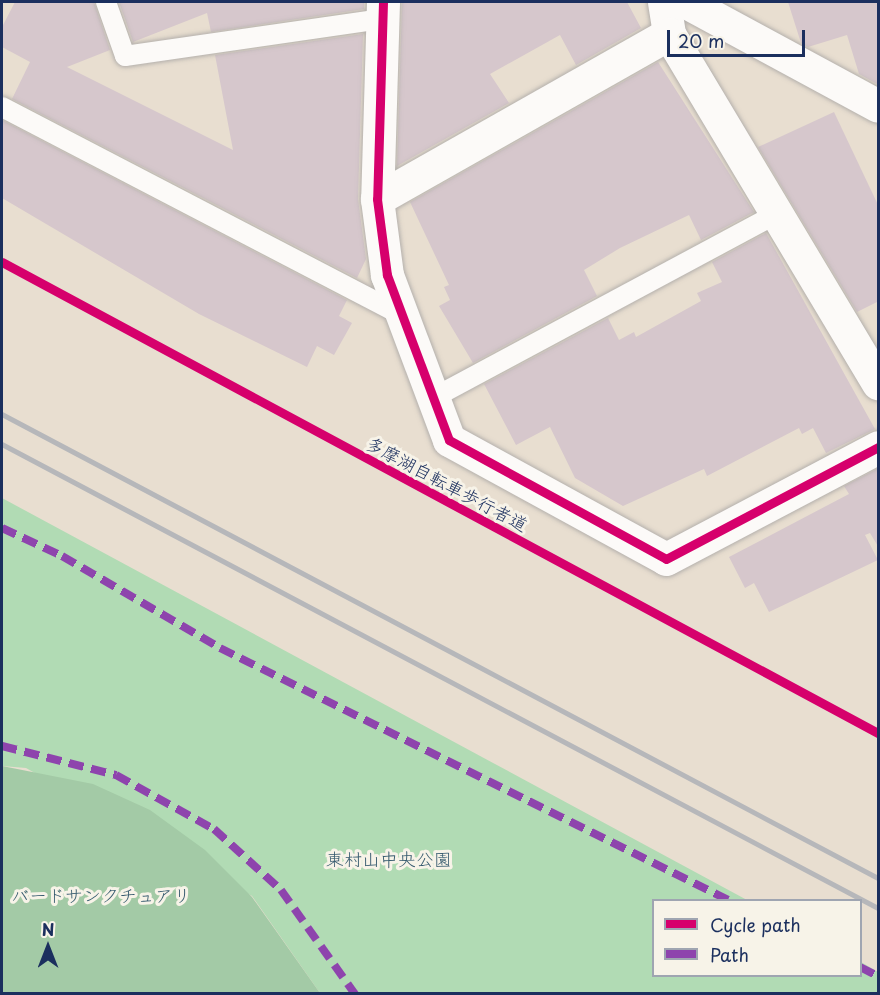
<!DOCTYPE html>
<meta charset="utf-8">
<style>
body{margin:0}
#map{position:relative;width:880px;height:995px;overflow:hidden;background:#e8ded0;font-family:"Playpen Sans","Klee One",sans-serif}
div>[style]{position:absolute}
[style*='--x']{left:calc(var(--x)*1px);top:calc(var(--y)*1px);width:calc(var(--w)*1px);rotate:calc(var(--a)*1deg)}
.green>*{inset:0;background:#b1dbb4}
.forest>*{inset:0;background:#a3caa6}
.building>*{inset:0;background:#d6c7cc}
.roads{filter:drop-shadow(0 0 2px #b4b0ac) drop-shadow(0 0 2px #b4b0ac)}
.lane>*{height:20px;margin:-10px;padding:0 10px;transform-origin:10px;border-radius:10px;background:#fcfaf8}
.street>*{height:33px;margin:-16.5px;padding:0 16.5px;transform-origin:16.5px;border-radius:16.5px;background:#fcfaf8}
.rail>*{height:4.5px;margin:-2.25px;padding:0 2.25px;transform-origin:2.25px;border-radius:2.25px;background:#b6b7ba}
.quiet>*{height:8px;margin-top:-4px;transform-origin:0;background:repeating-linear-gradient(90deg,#8e44ad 0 15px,transparent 0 23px)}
.cycleway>*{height:9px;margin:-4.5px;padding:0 4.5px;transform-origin:4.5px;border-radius:4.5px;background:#d6006c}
span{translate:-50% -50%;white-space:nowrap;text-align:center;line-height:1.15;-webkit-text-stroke:6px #f7f3e8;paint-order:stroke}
.street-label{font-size:18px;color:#1b2f5e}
.park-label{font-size:18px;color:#355a6e}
.frame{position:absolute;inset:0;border:3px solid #1b2f5e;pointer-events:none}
.legend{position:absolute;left:652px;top:899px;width:210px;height:78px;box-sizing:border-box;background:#f7f3e8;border:2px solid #9fa5b1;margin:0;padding:8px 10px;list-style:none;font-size:18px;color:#1b2f5e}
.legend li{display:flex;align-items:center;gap:12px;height:30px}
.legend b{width:30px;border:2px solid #9fa5b1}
.north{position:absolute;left:18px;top:917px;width:60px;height:60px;-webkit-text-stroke:4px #f7f3e8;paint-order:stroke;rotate:0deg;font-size:16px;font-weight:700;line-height:24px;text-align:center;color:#1b2f5e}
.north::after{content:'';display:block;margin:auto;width:21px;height:27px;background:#1b2f5e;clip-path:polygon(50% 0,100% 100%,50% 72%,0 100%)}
.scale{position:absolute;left:667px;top:30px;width:138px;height:27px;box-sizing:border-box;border:3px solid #1b2f5e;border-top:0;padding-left:8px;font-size:18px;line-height:21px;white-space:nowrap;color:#1b2f5e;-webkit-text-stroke:4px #f7f3e8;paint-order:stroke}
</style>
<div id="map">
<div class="green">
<i style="clip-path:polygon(2px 498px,747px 900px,654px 900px,654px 976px,860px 976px,861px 962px,878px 972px,878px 993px,320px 993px,252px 896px,26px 768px,2px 766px)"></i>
</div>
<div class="forest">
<i style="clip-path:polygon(2px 766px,93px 784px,150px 810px,205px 850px,252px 897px,320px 993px,2px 993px)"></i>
</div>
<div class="building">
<i style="clip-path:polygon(15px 2px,94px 2px,110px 50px,67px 67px,233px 150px,215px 55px,363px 34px,358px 199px,366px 259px,357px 278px,12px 99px,30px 62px,2px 47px,2px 27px)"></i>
<i style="clip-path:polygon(119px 2px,364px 2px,364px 9px,211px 32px,207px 13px,133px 42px)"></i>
<i style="clip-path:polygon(402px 2px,627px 2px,641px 28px,576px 65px,560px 35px,490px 74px,509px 103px,397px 166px)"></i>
<i style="clip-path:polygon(788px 2px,879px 2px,879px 85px,859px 74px,847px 35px,808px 47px,801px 43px)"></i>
<i style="clip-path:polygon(658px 62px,754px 212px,701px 240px,689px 215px,620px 248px,584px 270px,597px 296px,473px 363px,439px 306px,450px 300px,444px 287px,449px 285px,410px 202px)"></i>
<i style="clip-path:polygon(834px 112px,879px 207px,879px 301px,857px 312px,758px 147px)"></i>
<i style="clip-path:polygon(2px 120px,347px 300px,339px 316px,352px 323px,334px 355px,317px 346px,307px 367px,199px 314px,2px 198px)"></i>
<i style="clip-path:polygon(766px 233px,875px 429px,826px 453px,813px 428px,802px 434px,799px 428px,707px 476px,704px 469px,623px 506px,575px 478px,550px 427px,516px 445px,484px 384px,608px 318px,619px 340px,634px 332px,636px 337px,701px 301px,697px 293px,722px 282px,712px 262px)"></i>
<i style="clip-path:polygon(879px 468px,879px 548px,870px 533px,865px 535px,878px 560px,769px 612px,754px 583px,745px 588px,729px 557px,849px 494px,844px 486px)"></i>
</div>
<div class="roads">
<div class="lane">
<i style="--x:106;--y:2;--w:57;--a:70.6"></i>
<i style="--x:125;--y:56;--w:260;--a:-8.2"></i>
<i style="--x:2;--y:107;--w:451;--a:27.5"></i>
<i style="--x:433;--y:398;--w:391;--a:-28.2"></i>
</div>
<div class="street">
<i style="--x:383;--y:2;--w:197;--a:91.7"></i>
<i style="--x:377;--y:199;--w:77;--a:82.5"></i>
<i style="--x:387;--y:275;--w:176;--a:69.4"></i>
<i style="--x:449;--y:440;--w:247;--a:28.7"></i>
<i style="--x:666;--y:559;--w:240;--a:-27.8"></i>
<i style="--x:664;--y:2;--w:32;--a:81"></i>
<i style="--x:669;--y:34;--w:407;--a:59.1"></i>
<i style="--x:686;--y:2;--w:218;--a:28.4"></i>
<i style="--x:377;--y:199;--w:335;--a:-29.5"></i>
</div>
</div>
<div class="rail">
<i style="--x:2;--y:414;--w:991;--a:27.91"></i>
<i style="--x:2;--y:444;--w:991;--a:27.91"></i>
</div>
<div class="quiet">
<i style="--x:2;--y:528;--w:66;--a:25"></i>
<i style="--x:62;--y:556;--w:183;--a:30.2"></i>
<i style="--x:220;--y:648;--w:567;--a:26.38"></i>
<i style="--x:2;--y:746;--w:118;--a:14.3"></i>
<i style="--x:116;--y:775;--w:112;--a:28.9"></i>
<i style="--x:214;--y:829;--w:91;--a:42.3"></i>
<i style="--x:281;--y:890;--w:128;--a:54.6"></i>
<i style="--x:860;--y:967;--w:20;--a:27"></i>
</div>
<div class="cycleway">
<i style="--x:383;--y:2;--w:197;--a:91.7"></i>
<i style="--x:377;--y:199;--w:77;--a:82.5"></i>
<i style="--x:387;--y:275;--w:176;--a:69.4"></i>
<i style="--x:449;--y:440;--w:247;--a:28.7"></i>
<i style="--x:666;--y:559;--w:240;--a:-27.8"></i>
<i style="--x:2;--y:262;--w:995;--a:28.27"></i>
</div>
<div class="street-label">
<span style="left:447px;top:484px;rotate:28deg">多摩湖自転車歩行者道</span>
</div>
<div class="park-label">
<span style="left:389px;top:859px">東村山中央公園</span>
<span style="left:101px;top:895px">バードサンクチュアリ</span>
</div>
<div class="frame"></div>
<ul class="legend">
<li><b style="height:8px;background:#d6006c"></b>Cycle path</li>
<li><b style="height:8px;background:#8e44ad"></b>Path</li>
</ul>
<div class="north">N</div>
<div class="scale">20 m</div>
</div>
